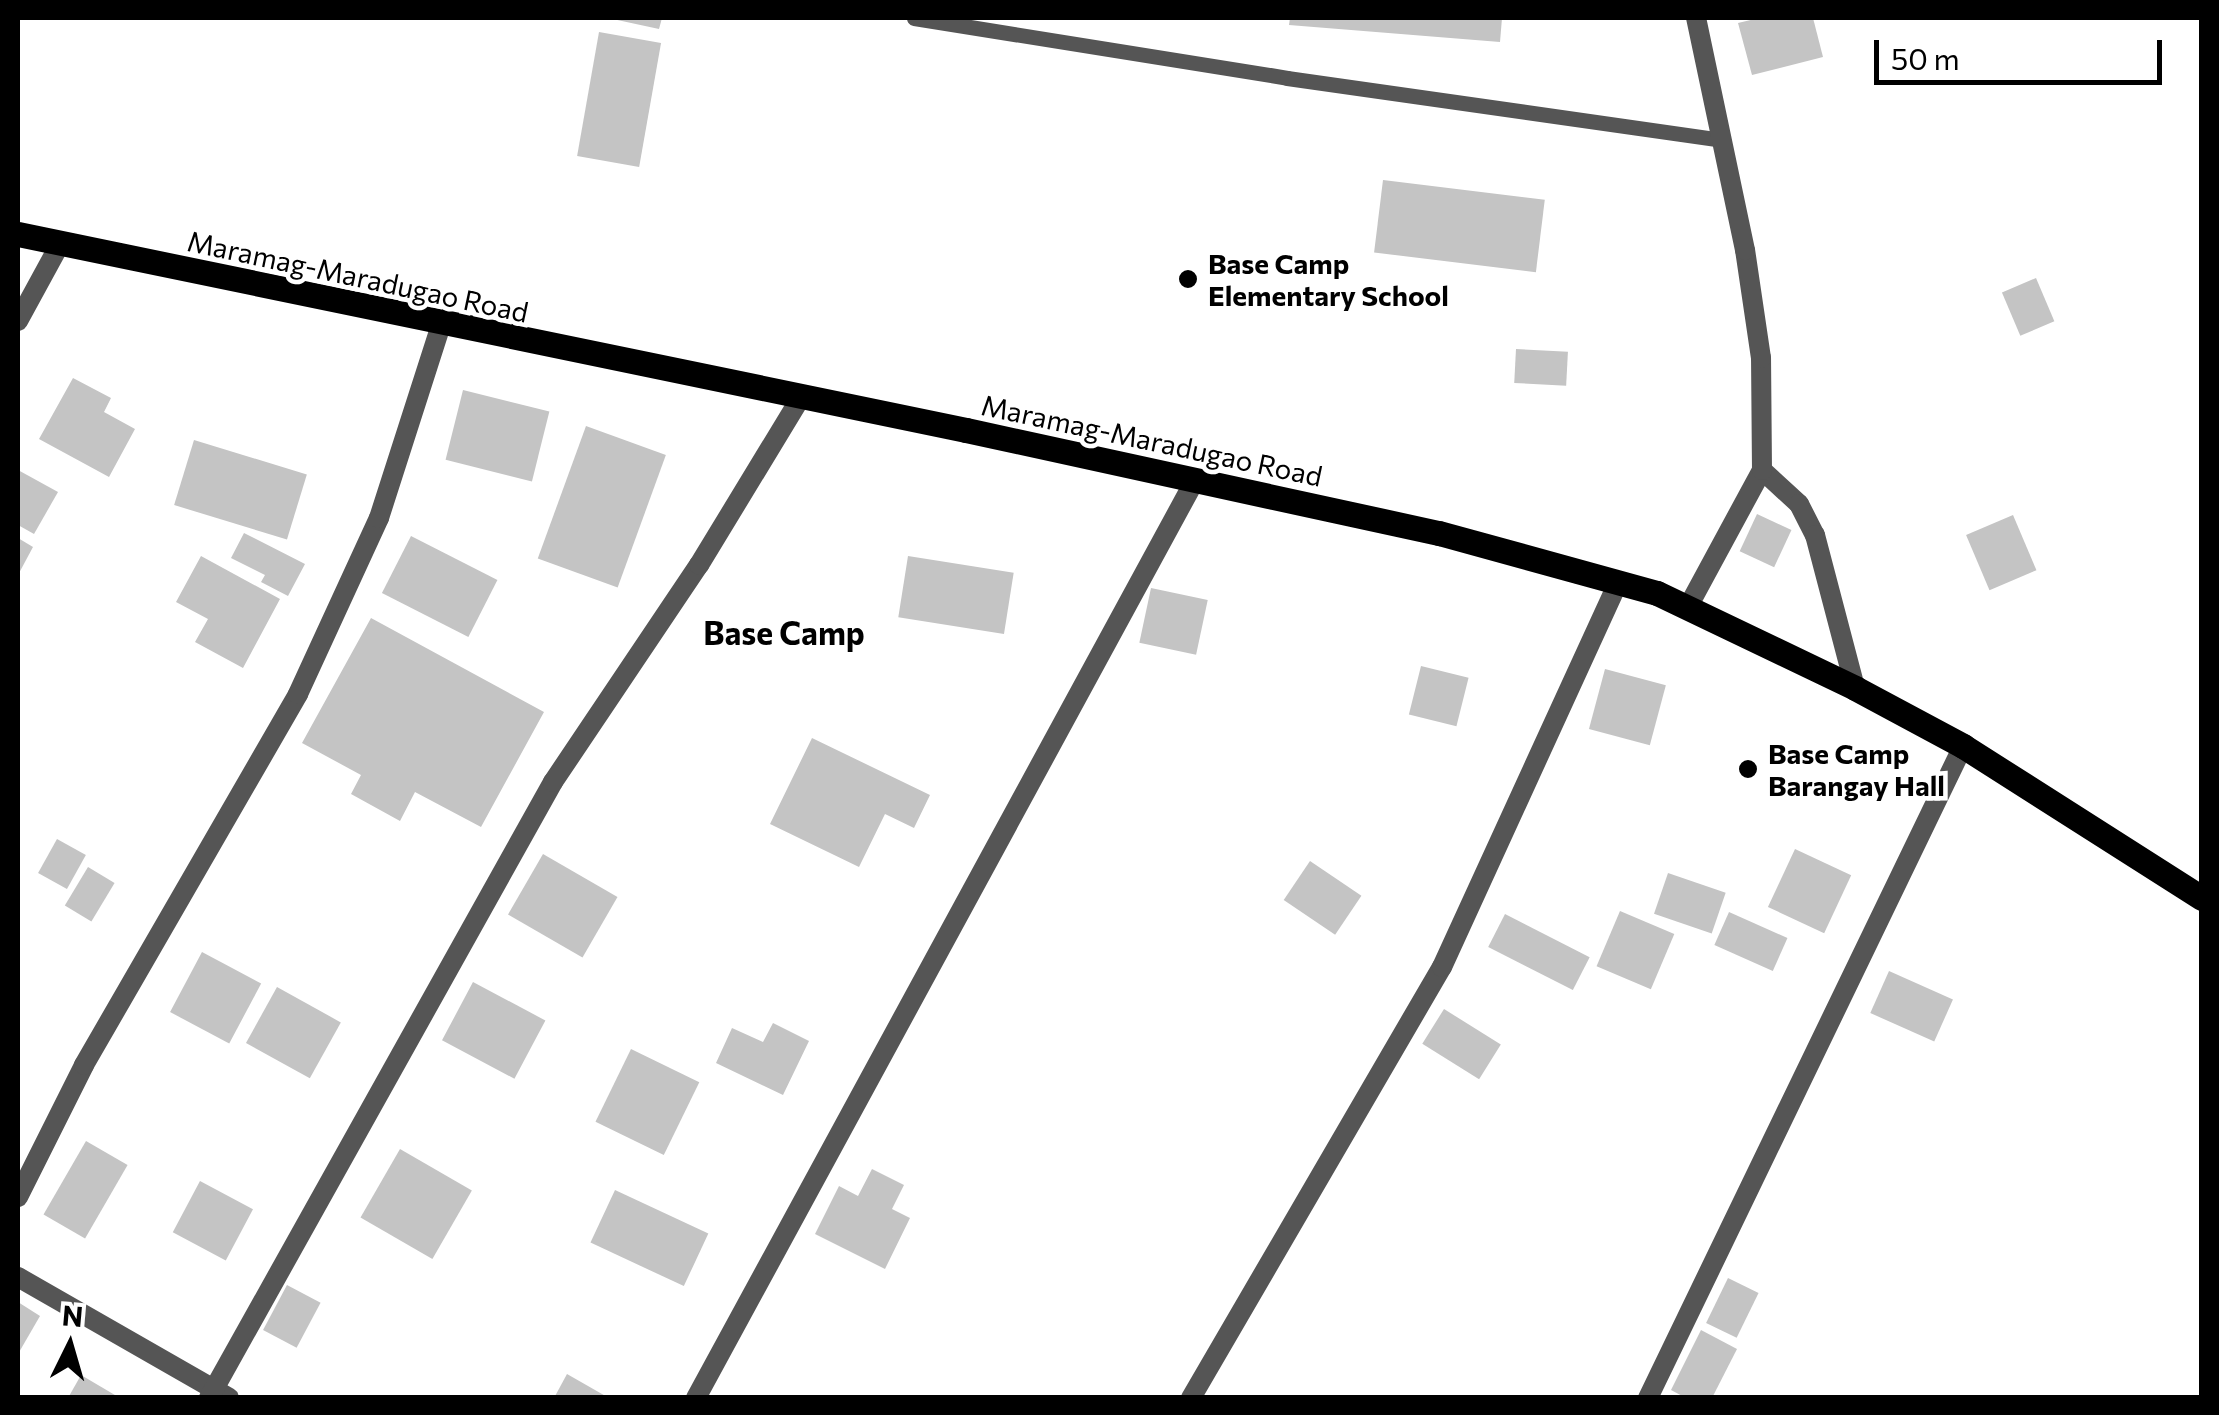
<!DOCTYPE html>
<style>
body{margin:0}
#map{position:relative;width:2219px;height:1415px;overflow:hidden;background:#fff;font-family:Commissioner,sans-serif}
div>[style]{position:absolute}
[style*='--x']{left:calc(var(--x)*1px);top:calc(var(--y)*1px);width:calc(var(--w)*1px);rotate:calc(var(--a)*1deg)}
.building>*{inset:0;background:#c4c4c4;transform-origin:0 0}
.service>*{height:15px;margin:-7.5px;padding:0 7.5px;transform-origin:7.5px;border-radius:7.5px;background:#555}
.minor>*{height:20px;margin:-10px;padding:0 10px;transform-origin:10px;border-radius:10px;background:#555}
.tertiary>*{height:20px;margin:-10px;padding:0 10px;transform-origin:10px;border-radius:10px;background:#555}
.primary>*{height:25px;margin:-12.5px;padding:0 12.5px;transform-origin:12.5px;border-radius:12.5px;background:#000}
.dots>*{width:28px;height:28px;translate:-50% -50%;box-sizing:border-box;border:5px solid #fff;border-radius:50%}
span{translate:-50% -50%;white-space:nowrap;text-align:center;line-height:1.15;-webkit-text-stroke:9px #fff;paint-order:stroke}
.poi-label{font-size:28px;color:#000;font-weight:700}
.left{translate:0 -50%;text-align:left}
.street-label{font-size:28px;color:#000}
.quarter-label{font-size:32px;color:#000;font-weight:700}
.frame{position:absolute;inset:0;border:20px solid #000;pointer-events:none}
.north{position:absolute;left:20px;top:1295px;width:100px;height:100px;-webkit-text-stroke:8px #fff;paint-order:stroke;rotate:5deg;font-size:28px;font-weight:700;line-height:40px;text-align:center;color:#000}
.north::after{content:'';display:block;margin:auto;width:35px;height:45px;background:#000;clip-path:polygon(50% 0,100% 100%,50% 72%,0 100%)}
.scale{position:absolute;left:1874px;top:40px;width:288px;height:45px;box-sizing:border-box;border:5px solid #000;border-top:0;padding-left:12px;font-size:30px;line-height:35px;white-space:nowrap;color:#000;-webkit-text-stroke:8px #fff;paint-order:stroke}
</style>
<div id="map">
<div class="building">
<i style="clip-path:polygon(608px 18px,662px 18px,659px 29px)"></i>
<i style="clip-path:polygon(1290px 18px,1502px 18px,1500px 42px,1289px 25px)"></i>
<i style="clip-path:polygon(1759px 18px,1813px 18px,1823px 57px,1752px 75px,1738px 23px)"></i>
<i style="left:599px;top:32px;width:63px;height:126px;rotate:10deg"></i>
<i style="left:1383px;top:180px;width:163px;height:73px;rotate:7deg"></i>
<i style="left:2036px;top:278px;width:47px;height:37px;rotate:67deg"></i>
<i style="left:1516px;top:349px;width:52px;height:34px;rotate:3deg"></i>
<i style="clip-path:polygon(73px 378px,111px 398px,104px 412px,135px 429px,109px 477px,39px 439px)"></i>
<i style="left:463px;top:390px;width:89px;height:72px;rotate:14deg"></i>
<i style="left:586px;top:426px;width:85px;height:141px;rotate:20deg"></i>
<i style="left:194px;top:440px;width:118px;height:68px;rotate:17deg"></i>
<i style="clip-path:polygon(18px 470px,58px 492px,34px 534px,18px 525px)"></i>
<i style="left:1757px;top:514px;width:38px;height:41px;rotate:25deg"></i>
<i style="left:2013px;top:515px;width:60px;height:51px;rotate:67deg"></i>
<i style="clip-path:polygon(244px 533px,305px 564px,288px 596px,261px 582px,265px 575px,231px 558px)"></i>
<i style="left:411px;top:536px;width:97px;height:64px;rotate:27deg"></i>
<i style="clip-path:polygon(18px 538px,33px 547px,18px 575px)"></i>
<i style="clip-path:polygon(201px 556px,280px 599px,243px 668px,195px 642px,208px 619px,176px 602px)"></i>
<i style="left:908px;top:556px;width:107px;height:62px;rotate:9deg"></i>
<i style="left:1151px;top:588px;width:58px;height:56px;rotate:12deg"></i>
<i style="clip-path:polygon(371px 618px,544px 712px,481px 827px,415px 792px,400px 821px,351px 794px,361px 775px,302px 743px)"></i>
<i style="left:1421px;top:666px;width:49px;height:50px;rotate:14deg"></i>
<i style="left:1605px;top:669px;width:63px;height:62px;rotate:15deg"></i>
<i style="clip-path:polygon(812px 738px,930px 795px,914px 828px,885px 814px,859px 867px,770px 824px)"></i>
<i style="left:57px;top:839px;width:33px;height:39px;rotate:29deg"></i>
<i style="left:1795px;top:849px;width:62px;height:64px;rotate:25deg"></i>
<i style="left:543px;top:854px;width:86px;height:70px;rotate:30deg"></i>
<i style="left:1310px;top:861px;width:62px;height:47px;rotate:34deg"></i>
<i style="left:88px;top:867px;width:31px;height:45px;rotate:31deg"></i>
<i style="left:1668px;top:873px;width:61px;height:43px;rotate:19deg"></i>
<i style="left:1620px;top:911px;width:59px;height:60px;rotate:23deg"></i>
<i style="left:1729px;top:912px;width:64px;height:36px;rotate:24deg"></i>
<i style="left:1505px;top:914px;width:95px;height:37px;rotate:27deg"></i>
<i style="left:202px;top:952px;width:67px;height:68px;rotate:28deg"></i>
<i style="left:1889px;top:971px;width:70px;height:46px;rotate:24deg"></i>
<i style="left:473px;top:982px;width:82px;height:66px;rotate:28deg"></i>
<i style="left:277px;top:987px;width:73px;height:64px;rotate:29deg"></i>
<i style="left:1444px;top:1009px;width:67px;height:41px;rotate:32deg"></i>
<i style="clip-path:polygon(773px 1023px,809px 1041px,783px 1095px,716px 1063px,732px 1028px,763px 1042px)"></i>
<i style="left:631px;top:1049px;width:76px;height:81px;rotate:26deg"></i>
<i style="left:86px;top:1141px;width:48px;height:85px;rotate:30deg"></i>
<i style="left:400px;top:1149px;width:83px;height:79px;rotate:30deg"></i>
<i style="clip-path:polygon(872px 1169px,904px 1185px,892px 1209px,910px 1218px,885px 1269px,815px 1234px,839px 1186px,858px 1196px)"></i>
<i style="left:200px;top:1181px;width:60px;height:58px;rotate:28deg"></i>
<i style="left:615px;top:1190px;width:103px;height:58px;rotate:25deg"></i>
<i style="left:1728px;top:1278px;width:34px;height:50px;rotate:26deg"></i>
<i style="left:287px;top:1285px;width:38px;height:51px;rotate:28deg"></i>
<i style="clip-path:polygon(18px 1302px,40px 1316px,18px 1354px)"></i>
<i style="clip-path:polygon(1701px 1330px,1737px 1349px,1712px 1398px,1686px 1398px,1671px 1390px)"></i>
<i style="clip-path:polygon(567px 1374px,609px 1398px,554px 1398px)"></i>
<i style="clip-path:polygon(81px 1375px,120px 1398px,68px 1398px)"></i>
</div>
<div class="service">
<i style="--x:914;--y:18;--w:378;--a:9.1"></i>
<i style="--x:1287;--y:78;--w:439;--a:8.1"></i>
</div>
<div class="minor">
<i style="--x:18;--y:321;--w:88;--a:-61.4"></i>
<i style="--x:18;--y:1197;--w:148;--a:-63.4"></i>
<i style="--x:84;--y:1065;--w:428;--a:-60"></i>
<i style="--x:298;--y:694;--w:194;--a:-65.3"></i>
<i style="--x:379;--y:518;--w:203;--a:-72.2"></i>
<i style="--x:18;--y:1277;--w:243;--a:29.8"></i>
<i style="--x:209;--y:1398;--w:706;--a:-60.82"></i>
<i style="--x:553;--y:782;--w:262;--a:-56.1"></i>
<i style="--x:699;--y:565;--w:197;--a:-58.7"></i>
<i style="--x:696;--y:1398;--w:1045;--a:-61.47"></i>
<i style="--x:1191;--y:1398;--w:499;--a:-59.8"></i>
<i style="--x:1442;--y:967;--w:422;--a:-65.4"></i>
<i style="--x:1648;--y:1398;--w:724;--a:-64.21"></i>
</div>
<div class="tertiary">
<i style="--x:1762;--y:470;--w:50;--a:42.6"></i>
<i style="--x:1799;--y:504;--w:35;--a:63"></i>
<i style="--x:1815;--y:535;--w:158;--a:75.3"></i>
<i style="--x:1689;--y:605;--w:153;--a:-61.6"></i>
<i style="--x:1762;--y:470;--w:112;--a:-90.5"></i>
<i style="--x:1761;--y:358;--w:109;--a:-98.4"></i>
<i style="--x:1745;--y:250;--w:237;--a:-101.9"></i>
</div>
<div class="primary">
<i style="--x:18;--y:234;--w:968;--a:11.68"></i>
<i style="--x:966;--y:430;--w:484;--a:12.3"></i>
<i style="--x:1439;--y:533;--w:226;--a:15.4"></i>
<i style="--x:1657;--y:593;--w:220;--a:25.6"></i>
<i style="--x:1855;--y:688;--w:123;--a:28.2"></i>
<i style="--x:1963;--y:746;--w:283;--a:32.5"></i>
</div>
<div class="dots">
<i style="left:1188px;top:279px;background:#000"></i>
<i style="left:1748px;top:769px;background:#000"></i>
</div>
<div class="poi-label">
<span class="left" style="left:1208px;top:279px">Base Camp<br>Elementary School</span>
<span class="left" style="left:1768px;top:769px">Base Camp<br>Barangay Hall</span>
</div>
<div class="street-label">
<span style="left:358px;top:276px;rotate:12deg">Maramag-Maradugao Road</span>
<span style="left:1152px;top:440px;rotate:12deg">Maramag-Maradugao Road</span>
</div>
<div class="quarter-label">
<span style="left:784px;top:632px">Base Camp</span>
</div>
<div class="frame"></div>
<div class="north">N</div>
<div class="scale">50 m</div>
</div>
